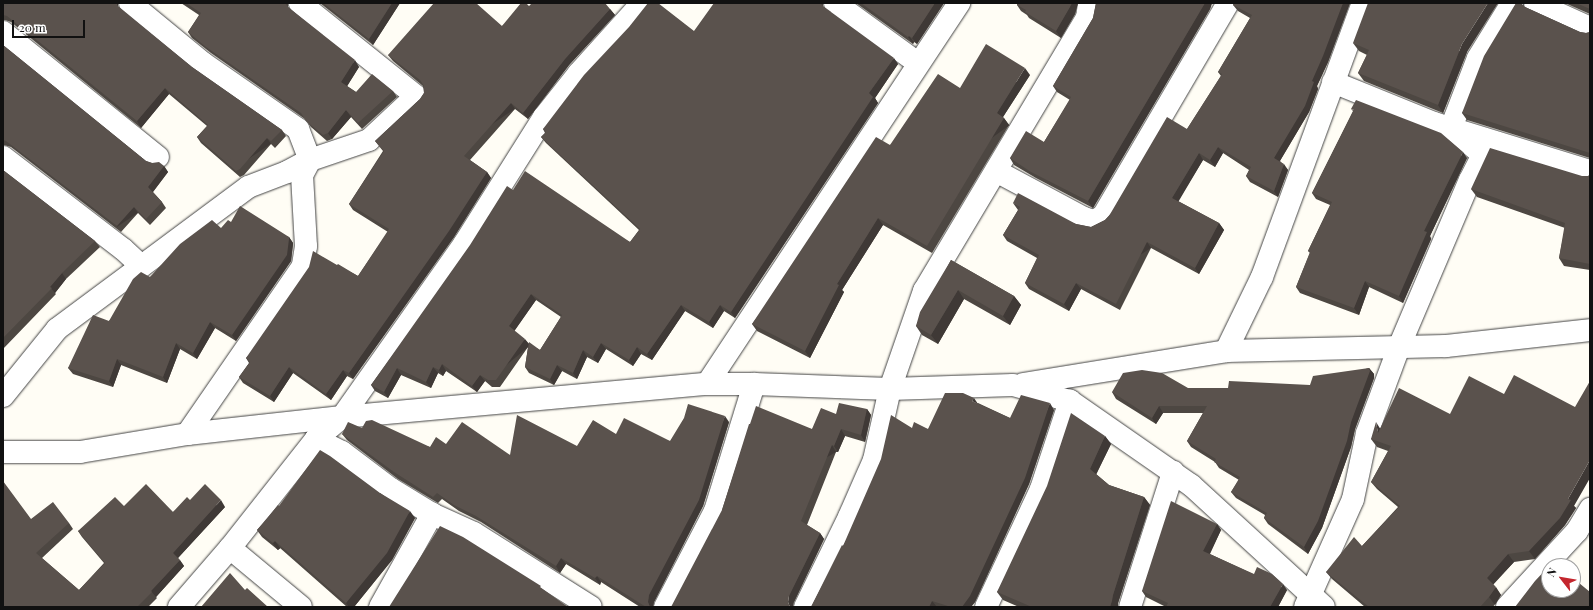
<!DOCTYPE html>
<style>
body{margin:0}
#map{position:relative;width:1593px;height:610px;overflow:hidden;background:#fffdf5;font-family:"Playfair Display",serif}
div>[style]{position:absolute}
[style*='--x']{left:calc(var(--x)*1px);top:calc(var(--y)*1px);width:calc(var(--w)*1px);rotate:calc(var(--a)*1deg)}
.roads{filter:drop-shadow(0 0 1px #444) drop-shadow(0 0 1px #444)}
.street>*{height:22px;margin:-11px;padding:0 11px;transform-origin:11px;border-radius:11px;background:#fff}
.wall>*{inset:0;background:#4d4742}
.shaded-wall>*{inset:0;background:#3f3936;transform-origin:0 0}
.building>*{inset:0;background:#5a524d}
span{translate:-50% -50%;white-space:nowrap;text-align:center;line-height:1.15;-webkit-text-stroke:4px #fff;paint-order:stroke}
.frame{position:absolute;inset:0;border:4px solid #111;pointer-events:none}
.north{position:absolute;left:1541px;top:558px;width:40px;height:40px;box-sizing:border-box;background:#fff;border:1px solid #a0a0a0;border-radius:50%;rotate:301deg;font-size:11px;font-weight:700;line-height:16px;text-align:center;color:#111}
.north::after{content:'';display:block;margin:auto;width:14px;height:18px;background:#c4262e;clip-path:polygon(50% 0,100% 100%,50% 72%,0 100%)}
.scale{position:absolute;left:12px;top:20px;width:73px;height:18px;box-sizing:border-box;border:2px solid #111;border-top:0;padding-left:5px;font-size:12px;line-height:14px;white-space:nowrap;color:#111;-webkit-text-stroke:3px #fff;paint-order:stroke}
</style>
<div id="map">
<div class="roads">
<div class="street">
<i style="--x:130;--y:3;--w:94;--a:39.4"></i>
<i style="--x:203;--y:63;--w:116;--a:34.8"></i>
<i style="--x:298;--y:129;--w:33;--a:69"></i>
<i style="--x:310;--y:160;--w:17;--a:118"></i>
<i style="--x:302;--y:175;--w:71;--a:86.8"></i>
<i style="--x:306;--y:246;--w:20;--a:99"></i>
<i style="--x:303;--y:266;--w:204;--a:124.6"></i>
<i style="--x:835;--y:3;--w:102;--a:35.9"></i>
<i style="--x:1535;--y:3;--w:60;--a:24.4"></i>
<i style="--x:3;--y:32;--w:199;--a:38.9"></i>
<i style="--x:1333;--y:82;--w:109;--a:22.1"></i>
<i style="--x:1434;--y:123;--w:163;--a:17.1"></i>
<i style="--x:1451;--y:128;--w:75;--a:-68.9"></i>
<i style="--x:1478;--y:58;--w:65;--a:-58.3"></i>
<i style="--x:3;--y:157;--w:151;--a:37.5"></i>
<i style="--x:123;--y:249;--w:25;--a:43"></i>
<i style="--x:996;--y:171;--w:100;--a:28.1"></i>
<i style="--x:1084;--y:218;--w:10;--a:17"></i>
<i style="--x:1094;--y:221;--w:10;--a:-29"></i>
<i style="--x:1103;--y:216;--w:247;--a:-59.6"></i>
<i style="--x:1226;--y:351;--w:82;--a:-64.1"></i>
<i style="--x:1262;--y:277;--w:292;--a:-69.8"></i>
<i style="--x:707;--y:384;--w:457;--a:-56.5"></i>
<i style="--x:1023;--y:384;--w:206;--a:-9.2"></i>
<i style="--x:1226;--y:351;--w:220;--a:-1.3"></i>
<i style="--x:1446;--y:346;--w:145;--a:-6.3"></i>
<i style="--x:3;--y:396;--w:86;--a:-51.1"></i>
<i style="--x:57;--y:329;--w:238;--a:-36.6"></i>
<i style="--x:248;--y:187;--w:42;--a:-21"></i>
<i style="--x:287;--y:172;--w:26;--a:-28"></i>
<i style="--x:310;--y:160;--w:62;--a:-18.7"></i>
<i style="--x:369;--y:140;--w:64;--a:-43.1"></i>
<i style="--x:416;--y:96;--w:149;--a:-141.3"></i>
<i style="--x:316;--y:439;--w:29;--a:27"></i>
<i style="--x:342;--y:452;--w:61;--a:37.1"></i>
<i style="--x:391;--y:489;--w:48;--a:31.4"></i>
<i style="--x:432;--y:514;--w:46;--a:24.3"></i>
<i style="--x:474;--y:533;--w:138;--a:32.3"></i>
<i style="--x:3;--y:452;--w:77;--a:0"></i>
<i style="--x:80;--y:452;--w:109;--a:-9.5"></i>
<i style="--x:187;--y:434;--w:156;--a:-6.3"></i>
<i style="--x:342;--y:417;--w:366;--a:-5.2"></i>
<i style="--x:707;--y:384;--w:47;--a:0"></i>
<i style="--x:754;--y:384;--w:136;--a:2.1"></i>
<i style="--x:890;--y:389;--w:123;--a:-1.9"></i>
<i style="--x:1013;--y:385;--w:59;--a:15.7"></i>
<i style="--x:1070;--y:401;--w:147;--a:34.8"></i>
<i style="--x:1191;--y:485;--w:180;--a:42.5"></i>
<i style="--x:230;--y:548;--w:92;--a:39.7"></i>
<i style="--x:179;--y:607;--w:78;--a:-49.2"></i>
<i style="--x:230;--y:548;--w:139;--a:-51.7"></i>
<i style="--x:316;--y:439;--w:34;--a:-40"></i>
<i style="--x:342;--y:417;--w:212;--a:-54.8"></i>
<i style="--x:464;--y:244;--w:150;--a:-57.8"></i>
<i style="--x:544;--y:117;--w:56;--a:-51.5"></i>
<i style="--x:579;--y:73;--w:94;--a:-48"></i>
<i style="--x:380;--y:607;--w:107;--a:-60.8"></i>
<i style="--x:665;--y:607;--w:108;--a:-62.5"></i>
<i style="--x:715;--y:511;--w:133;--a:-72.9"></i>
<i style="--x:805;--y:607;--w:100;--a:-63.9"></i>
<i style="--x:849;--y:517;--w:62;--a:-66.3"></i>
<i style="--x:874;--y:460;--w:73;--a:-77.3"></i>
<i style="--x:890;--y:389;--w:104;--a:-70.9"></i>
<i style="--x:924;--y:291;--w:318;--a:-59.2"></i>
<i style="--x:1087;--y:18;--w:15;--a:-82"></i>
<i style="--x:986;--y:607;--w:130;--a:-65"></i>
<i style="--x:1041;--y:489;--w:93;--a:-71.8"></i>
<i style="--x:1130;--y:607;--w:142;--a:-72.3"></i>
<i style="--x:1305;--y:607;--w:118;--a:-66"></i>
<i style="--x:1353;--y:499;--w:67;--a:-78"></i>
<i style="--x:1367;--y:433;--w:92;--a:-69.6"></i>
<i style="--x:1399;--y:347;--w:181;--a:-67"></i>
<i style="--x:1470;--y:180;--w:28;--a:-63"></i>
<i style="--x:1483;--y:155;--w:42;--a:-139.8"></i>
<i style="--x:1507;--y:607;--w:103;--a:-47.4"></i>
<i style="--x:1577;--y:531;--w:26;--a:-59"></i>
</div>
</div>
<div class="wall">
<i style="clip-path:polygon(3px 3px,118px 7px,192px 67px,282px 130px,286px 136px,275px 148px,271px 144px,244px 175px,240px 177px,201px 143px,197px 137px,207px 126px,169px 94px,141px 128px,11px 22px,5px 20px,3px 20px)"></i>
<i style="clip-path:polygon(181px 3px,288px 3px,288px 7px,359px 67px,347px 86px,356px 92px,393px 91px,397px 97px,362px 129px,351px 117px,332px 139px,327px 141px,311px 127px,305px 119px,211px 53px,192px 38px,188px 32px,199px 15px)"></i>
<i style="clip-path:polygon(320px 3px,400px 3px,373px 45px)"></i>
<i style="clip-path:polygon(evenodd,823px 3px,823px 7px,898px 64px,875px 98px,878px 103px,735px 318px,724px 311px,713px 328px,685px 311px,652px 360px,641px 354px,633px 366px,606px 349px,598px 363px,587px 357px,577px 379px,562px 371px,554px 385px,529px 373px,525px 367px,528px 347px,500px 387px,492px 387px,485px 381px,477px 392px,446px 371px,443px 376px,438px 373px,431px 388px,401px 375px,388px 398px,375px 391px,371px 385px,513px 190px,630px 242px,639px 230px,546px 143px,541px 137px,545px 133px,543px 129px,694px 31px,823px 3px,536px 300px,561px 317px,540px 350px,529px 344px,514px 331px,536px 300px)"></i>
<i style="clip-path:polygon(856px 3px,944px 3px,917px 44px,914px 42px,913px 44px)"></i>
<i style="clip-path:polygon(1016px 3px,1078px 3px,1075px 14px,1061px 38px,1029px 18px,1027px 15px,1021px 11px,1017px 5px,1017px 4px)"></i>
<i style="clip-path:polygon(1096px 3px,1212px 3px,1210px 9px,1093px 208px,1036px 178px,1014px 165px,1010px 158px,1044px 142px,1070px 100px,1057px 92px,1053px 86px,1093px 18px)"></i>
<i style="clip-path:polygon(1234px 3px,1350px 3px,1328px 62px,1317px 86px,1318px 89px,1309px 112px,1280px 161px,1288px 170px,1278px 197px,1250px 182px,1246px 176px,1249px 170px,1223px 153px,1215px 167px,1203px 160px,1178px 201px,1219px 223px,1224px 230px,1199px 274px,1151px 248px,1120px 310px,1081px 289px,1069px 311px,1029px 289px,1025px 283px,1037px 258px,1007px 241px,1003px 235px,1018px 210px,1013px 203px,1076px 224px,1091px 227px,1105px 220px,1187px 129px,1221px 76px,1218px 72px,1250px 18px,1238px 11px,1233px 5px)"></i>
<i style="clip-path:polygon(1565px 3px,1590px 3px,1590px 14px)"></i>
<i style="clip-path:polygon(529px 6px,610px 9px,615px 15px,569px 65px,528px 119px,515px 109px,470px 160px,487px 172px,491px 178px,454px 237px,353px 379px,347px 376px,331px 400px,293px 373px,274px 402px,243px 383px,239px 377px,249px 363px,246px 358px,337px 265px,358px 276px,388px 232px,353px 210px,349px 204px,383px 151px,375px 141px,420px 99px,424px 93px,423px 86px,393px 61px,388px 55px,502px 26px)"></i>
<i style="clip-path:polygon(1525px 7px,1580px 32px,1586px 33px,1590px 32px,1590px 158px,1467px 120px,1462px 113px)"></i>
<i style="clip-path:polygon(1353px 43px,1467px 52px,1443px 113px,1364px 81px,1358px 73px,1367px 55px,1359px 51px)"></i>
<i style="clip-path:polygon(3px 45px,146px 161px,152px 163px,164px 166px,168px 172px,153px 192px,162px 202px,166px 208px,150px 225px,138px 213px,121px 232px,11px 147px,4px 145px,3px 145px)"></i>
<i style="clip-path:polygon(1030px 75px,1003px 117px,1009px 125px,932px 253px,883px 225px,842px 290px,844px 292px,810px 358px,757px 331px,752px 324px,890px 145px)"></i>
<i style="clip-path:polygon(1351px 109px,1467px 158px,1430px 236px,1431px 239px,1403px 303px,1369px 287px,1359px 315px,1300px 293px,1296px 287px,1310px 253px,1308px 251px,1330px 205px,1316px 199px,1312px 193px,1353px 111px)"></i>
<i style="clip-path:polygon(3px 170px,95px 241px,100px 247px,66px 279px,55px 293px,56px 294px,3px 349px)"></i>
<i style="clip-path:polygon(1590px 175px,1590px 270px,1564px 266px,1559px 258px,1565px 228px,1477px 197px,1471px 189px,1582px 176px,1588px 176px)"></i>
<i style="clip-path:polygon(231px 222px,289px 237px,293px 243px,293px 245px,291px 261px,236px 341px,215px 328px,197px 359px,180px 349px,167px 383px,121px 365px,113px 387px,73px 374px,68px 368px,109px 321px,150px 277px)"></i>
<i style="clip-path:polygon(951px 260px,1014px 296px,1021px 305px,1010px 325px,964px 299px,938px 344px,922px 335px,916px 326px)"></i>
<i style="clip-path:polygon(1369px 368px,1374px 374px,1374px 378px,1355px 429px,1351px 447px,1322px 528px,1308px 554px,1268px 524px,1264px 518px,1265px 515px,1236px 498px,1231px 492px,1239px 480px,1219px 468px,1215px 462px,1191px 447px,1187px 441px,1203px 413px,1163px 413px,1156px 424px,1116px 399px,1112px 392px,1188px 388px,1228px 388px,1310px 385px)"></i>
<i style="clip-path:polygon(978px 403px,1010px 418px,1054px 410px,1029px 484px,975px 602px,971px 607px,811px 607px,843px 546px,912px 428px,928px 429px)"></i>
<i style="clip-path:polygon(867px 409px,871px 415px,865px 442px,845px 436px,838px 452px,836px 452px,807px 525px,820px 533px,824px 539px,794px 602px,722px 510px,750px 424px,812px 429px,836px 414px)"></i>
<i style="clip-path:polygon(729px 422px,703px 506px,654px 602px,653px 607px,640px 607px,601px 582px,600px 585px,566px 564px,560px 573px,481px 522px,459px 511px,442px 499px,438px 503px,398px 479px,347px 440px,342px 434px,362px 428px,430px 447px,446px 444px,510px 455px,577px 446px,616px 434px,670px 441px)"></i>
<i style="clip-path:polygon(1380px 428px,1574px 506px,1576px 508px,1565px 525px,1535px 559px,1514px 562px,1493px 584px,1501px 595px,1493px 607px,1365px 607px,1332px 579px,1326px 572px,1362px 546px,1398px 507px,1377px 489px,1371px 482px,1388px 451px,1377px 447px,1371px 439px)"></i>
<i style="clip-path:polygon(1105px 436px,1111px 444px,1096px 474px,1109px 485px,1144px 497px,1150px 505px,1118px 603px,1118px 607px,1019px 607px,1003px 600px,997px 592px)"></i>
<i style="clip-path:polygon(380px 493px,415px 518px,392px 560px,354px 607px,347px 607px,280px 548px,278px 550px,262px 537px,257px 530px,279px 506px)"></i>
<i style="clip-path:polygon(190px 500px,225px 507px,178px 558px,184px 566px,156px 597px,157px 598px,148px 607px,3px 607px,31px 519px,69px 523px,73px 529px,42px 558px,79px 590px,104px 563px,82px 537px,78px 531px,124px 506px,173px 512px)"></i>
<i style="clip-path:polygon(1217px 524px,1221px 530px,1210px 554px,1287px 590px,1278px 607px,1166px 607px,1146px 597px,1142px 591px)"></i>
</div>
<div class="shaded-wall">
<i style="clip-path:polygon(115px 3px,118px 3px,118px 7px)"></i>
<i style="clip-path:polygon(392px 3px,400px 3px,373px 45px,369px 39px)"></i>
<i style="clip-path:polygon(935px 3px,944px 3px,917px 44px,912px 38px)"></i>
<i style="clip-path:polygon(1072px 3px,1078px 3px,1075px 14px,1061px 38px,1056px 31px)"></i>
<i style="clip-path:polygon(1205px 3px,1212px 3px,1210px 9px,1093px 208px,1088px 201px)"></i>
<i style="clip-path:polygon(1343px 3px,1350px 3px,1328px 62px,1317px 86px,1318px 89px,1309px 112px,1278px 164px,1274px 158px)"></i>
<i style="clip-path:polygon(1488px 3px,1498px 3px,1467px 52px,1443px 113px,1438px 105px,1462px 44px)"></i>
<i style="clip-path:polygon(610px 9px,615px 15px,569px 65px,528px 119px,523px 113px,565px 59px)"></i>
<i style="clip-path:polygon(909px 36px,914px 42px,913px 44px,908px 37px)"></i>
<i style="clip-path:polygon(894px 58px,898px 64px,875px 98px,878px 103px,735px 318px,731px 312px,869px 93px)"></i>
<i style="clip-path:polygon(355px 60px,359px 67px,346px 88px,341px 82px)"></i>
<i style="clip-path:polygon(1025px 68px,1030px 75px,1001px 120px,997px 113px)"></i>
<i style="clip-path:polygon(165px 88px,169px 94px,141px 128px,137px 121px)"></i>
<i style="left:511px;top:103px;width:7px;height:71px;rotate:56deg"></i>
<i style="clip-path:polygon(346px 110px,351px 117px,332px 139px,328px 133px)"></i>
<i style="left:1004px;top:118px;width:9px;height:149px;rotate:54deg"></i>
<i style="left:267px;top:138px;width:7px;height:41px;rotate:56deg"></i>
<i style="clip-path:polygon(1218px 147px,1223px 153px,1215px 167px,1210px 160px)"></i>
<i style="clip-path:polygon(1463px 152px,1467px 158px,1430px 236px,1431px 239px,1403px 303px,1399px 296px,1424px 231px)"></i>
<i style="clip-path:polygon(1199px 153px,1203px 160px,1177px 204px,1172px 198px)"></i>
<i style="clip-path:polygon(1284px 164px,1288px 170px,1278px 197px,1274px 191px)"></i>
<i style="clip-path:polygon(164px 166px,168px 172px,152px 193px,148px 187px)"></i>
<i style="clip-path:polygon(487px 172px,491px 178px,454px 237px,353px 379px,349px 373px)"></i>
<i style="left:134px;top:207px;width:7px;height:25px;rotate:56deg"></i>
<i style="clip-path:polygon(878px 218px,883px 225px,842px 290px,844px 292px,810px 358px,805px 351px,837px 284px)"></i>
<i style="clip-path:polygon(1219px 223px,1224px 230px,1199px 274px,1195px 268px)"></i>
<i style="clip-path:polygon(289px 237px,293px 243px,291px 261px,236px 341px,232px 335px)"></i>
<i style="left:1147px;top:242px;width:7px;height:69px;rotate:56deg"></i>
<i style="clip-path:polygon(62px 273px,66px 279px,55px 293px,50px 287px)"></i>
<i style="clip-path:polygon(1365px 281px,1369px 287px,1359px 315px,1354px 308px)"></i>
<i style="clip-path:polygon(1076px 283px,1081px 289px,1069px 311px,1064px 304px)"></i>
<i style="clip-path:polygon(958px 290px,964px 299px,938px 344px,931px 335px)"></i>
<i style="clip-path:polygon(531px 294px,536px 300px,513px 333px,509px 326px)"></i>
<i style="clip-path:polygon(1014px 296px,1021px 305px,1010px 325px,1003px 316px)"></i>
<i style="clip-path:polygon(681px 305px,685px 311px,652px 360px,647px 354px)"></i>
<i style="clip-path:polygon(720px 305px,724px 311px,713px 328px,709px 322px)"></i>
<i style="clip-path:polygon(210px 322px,215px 328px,197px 359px,193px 353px)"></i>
<i style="left:525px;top:339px;width:8px;height:50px;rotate:50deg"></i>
<i style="clip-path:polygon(176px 343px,180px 349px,167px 383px,163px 377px)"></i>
<i style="clip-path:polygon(601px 343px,606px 349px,598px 363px,593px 357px)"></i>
<i style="clip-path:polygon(637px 347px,641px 354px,633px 366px,629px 360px)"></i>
<i style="clip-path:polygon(583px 350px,587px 357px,577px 379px,573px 373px)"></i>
<i style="clip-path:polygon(117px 359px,121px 365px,113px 387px,109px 381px)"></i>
<i style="clip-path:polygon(442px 364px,446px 371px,443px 376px,439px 370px)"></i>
<i style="clip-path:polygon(557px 365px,562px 371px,554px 385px,550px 379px)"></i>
<i style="clip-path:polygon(289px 367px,293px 373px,274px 402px,270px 396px)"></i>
<i style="clip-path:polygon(433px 367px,438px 373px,431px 388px,426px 382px)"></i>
<i style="clip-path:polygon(397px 368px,401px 375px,388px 398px,384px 392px)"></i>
<i style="clip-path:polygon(1369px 368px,1374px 374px,1374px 378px,1355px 429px,1351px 447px,1322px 528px,1308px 554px,1304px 547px,1351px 422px)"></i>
<i style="clip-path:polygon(343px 370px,347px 376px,331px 400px,326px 394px)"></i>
<i style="clip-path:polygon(480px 375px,485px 381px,477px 392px,472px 386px)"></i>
<i style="clip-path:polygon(974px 398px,978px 404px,972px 401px)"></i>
<i style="clip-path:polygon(1050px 403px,1054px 410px,1029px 484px,975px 602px,971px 607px,962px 607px)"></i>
<i style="clip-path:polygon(1159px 406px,1163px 413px,1156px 424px,1152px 418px)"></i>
<i style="clip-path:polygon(867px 409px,871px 415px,865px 442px,861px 435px)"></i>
<i style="clip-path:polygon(725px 416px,729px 422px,703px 506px,654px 602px,653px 607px,650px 607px,648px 602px,649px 595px)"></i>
<i style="clip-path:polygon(1376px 422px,1381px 430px,1378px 433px)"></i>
<i style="clip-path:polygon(841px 429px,845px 436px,838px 452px,834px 446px)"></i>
<i style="clip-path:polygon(1105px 436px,1111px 444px,1095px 477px,1090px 469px)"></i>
<i style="left:832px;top:445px;width:8px;height:82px;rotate:60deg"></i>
<i style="clip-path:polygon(1590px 460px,1590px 478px,1574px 506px,1576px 508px,1565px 525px,1535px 559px,1529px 551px,1568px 499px)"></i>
<i style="clip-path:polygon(1144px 497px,1150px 505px,1118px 603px,1118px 607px,1110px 607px,1113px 595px)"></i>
<i style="clip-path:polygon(221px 500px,225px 507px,177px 559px,173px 553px)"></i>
<i style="clip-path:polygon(410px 511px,415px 518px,392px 560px,354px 607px,349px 607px,346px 603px)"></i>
<i style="clip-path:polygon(1217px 524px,1221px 530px,1208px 557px,1203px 551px)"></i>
<i style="clip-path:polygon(820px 533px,824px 539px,794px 602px,793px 607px,790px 607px,788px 602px,789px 596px)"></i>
<i style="left:275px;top:541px;width:9px;height:3px;rotate:54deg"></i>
<i style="clip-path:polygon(1508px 554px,1514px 562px,1492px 586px,1487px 578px)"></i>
<i style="clip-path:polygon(561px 558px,566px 564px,560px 573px,556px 566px)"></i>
<i style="clip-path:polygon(180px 560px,184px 566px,156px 597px,151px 591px)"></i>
<i style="clip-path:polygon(597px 576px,601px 582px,600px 585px,595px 578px)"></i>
<i style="clip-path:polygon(1283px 584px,1287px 590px,1278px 607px,1270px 607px)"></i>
<i style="clip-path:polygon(1496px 587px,1501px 595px,1495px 605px,1489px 597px)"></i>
<i style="clip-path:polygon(932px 601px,937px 607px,929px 607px)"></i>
</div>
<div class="building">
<i style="clip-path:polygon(3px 3px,115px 3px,118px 6px,192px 67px,282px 130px,271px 141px,267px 138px,240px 169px,236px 171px,197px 137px,208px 125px,165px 88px,137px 121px,7px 16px,3px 15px)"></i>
<i style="clip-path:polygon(186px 3px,285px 3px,288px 7px,355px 60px,341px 82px,356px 92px,372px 74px,393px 91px,358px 123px,346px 110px,328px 133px,323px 135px,306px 121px,301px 113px,206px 47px,188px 32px,201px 13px)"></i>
<i style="clip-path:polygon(323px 3px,392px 3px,369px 39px)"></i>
<i style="clip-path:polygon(434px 3px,476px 3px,502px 26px,521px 3px,526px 3px,529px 6px,532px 3px,605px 3px,610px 9px,565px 59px,523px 113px,511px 103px,464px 156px,487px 172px,449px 231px,349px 373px,343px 370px,326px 394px,289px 367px,270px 396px,239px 377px,250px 362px,246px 358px,309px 267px,313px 251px,337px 265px,338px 264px,358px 276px,389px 229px,349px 204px,384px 151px,375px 141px,420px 99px,424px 93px,424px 86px,420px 80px,388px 55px)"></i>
<i style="clip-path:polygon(648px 3px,658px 3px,694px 31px,714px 3px,820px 3px,823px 6px,894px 58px,869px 93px,873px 97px,731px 312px,720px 305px,709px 322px,681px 305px,647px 354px,637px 347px,629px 360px,601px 343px,593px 357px,583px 350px,573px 373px,557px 365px,550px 379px,525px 367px,529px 342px,540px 350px,562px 315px,531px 294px,509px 326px,525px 339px,496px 380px,488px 380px,480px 375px,472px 386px,442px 364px,439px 370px,433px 367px,426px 382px,397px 368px,384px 392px,371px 385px,470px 245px,507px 186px,513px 190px,525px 171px,630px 242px,640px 229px,541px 137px,546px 132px,543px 129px,584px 75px,629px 27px)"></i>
<i style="clip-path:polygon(861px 3px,935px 3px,912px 38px,909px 36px,908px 37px)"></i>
<i style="clip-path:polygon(1018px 3px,1072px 3px,1070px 7px,1056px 31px,1025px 12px,1026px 10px,1017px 5px)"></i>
<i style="clip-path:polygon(1096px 3px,1205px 3px,1088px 201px,1031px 172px,1010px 158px,1026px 131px,1044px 142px,1071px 97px,1053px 86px,1093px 18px)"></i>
<i style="clip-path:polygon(1234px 3px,1343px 3px,1323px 56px,1312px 81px,1314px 82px,1305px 106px,1274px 158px,1284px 164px,1274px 191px,1246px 176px,1251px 167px,1218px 147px,1210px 160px,1199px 153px,1172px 198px,1219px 223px,1195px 268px,1147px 242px,1116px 304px,1076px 283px,1064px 304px,1025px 283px,1039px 255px,1003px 235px,1020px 207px,1013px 203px,1018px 193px,1076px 224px,1091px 227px,1105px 220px,1109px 216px,1167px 117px,1187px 129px,1222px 74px,1218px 72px,1252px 15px,1233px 5px)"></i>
<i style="clip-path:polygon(1368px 3px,1488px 3px,1462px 44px,1438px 105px,1358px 73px,1369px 50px,1353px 43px)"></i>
<i style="clip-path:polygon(1516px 3px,1521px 3px,1525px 7px,1580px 32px,1586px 33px,1590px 32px,1590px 153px,1462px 113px,1484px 56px)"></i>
<i style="clip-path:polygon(1576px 3px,1590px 3px,1590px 9px)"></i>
<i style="clip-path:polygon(986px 44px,1025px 68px,997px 113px,1004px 118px,927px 246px,878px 218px,837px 284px,839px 285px,805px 351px,752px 324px,876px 137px,890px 145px,938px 74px,960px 88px)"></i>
<i style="clip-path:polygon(3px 45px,146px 161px,152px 163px,159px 162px,164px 166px,148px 187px,162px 202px,146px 219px,134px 207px,117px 226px,6px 141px,3px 140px)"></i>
<i style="clip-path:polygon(1356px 100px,1441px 133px,1463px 152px,1424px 231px,1427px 232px,1399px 296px,1365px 281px,1354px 308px,1296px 287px,1310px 252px,1308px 251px,1332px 202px,1312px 193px,1354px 110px,1351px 109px)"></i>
<i style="clip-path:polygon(1490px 148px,1582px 176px,1588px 176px,1590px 175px,1590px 264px,1559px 258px,1565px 223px,1471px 189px)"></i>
<i style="clip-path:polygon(3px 170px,95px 241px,62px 273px,50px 287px,52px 288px,3px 338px)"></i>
<i style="clip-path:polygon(240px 206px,289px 237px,289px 239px,287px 255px,232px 335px,210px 322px,193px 353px,176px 343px,163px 377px,117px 359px,109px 381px,68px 368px,93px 315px,109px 321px,133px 279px,141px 272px,150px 277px,180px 244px,212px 220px,221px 228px,228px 220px,231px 222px)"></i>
<i style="clip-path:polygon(951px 260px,1014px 296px,1003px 316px,958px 290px,931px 335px,916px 326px,920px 312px)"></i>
<i style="clip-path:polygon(1369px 368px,1370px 371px,1351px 422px,1347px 441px,1318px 521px,1304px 547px,1264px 518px,1267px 513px,1231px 492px,1240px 477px,1214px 462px,1216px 459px,1187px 441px,1207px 406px,1159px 406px,1152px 418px,1112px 392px,1123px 373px,1142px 370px,1162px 373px,1188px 388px,1228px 388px,1229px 381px,1310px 385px,1313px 376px)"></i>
<i style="clip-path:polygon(1514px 375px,1575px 407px,1590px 381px,1590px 460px,1568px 499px,1571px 500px,1560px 518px,1529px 551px,1508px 554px,1487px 578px,1496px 587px,1489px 597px,1480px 607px,1369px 607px,1326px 572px,1354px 537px,1362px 546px,1400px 506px,1371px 482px,1391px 446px,1371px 439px,1376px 422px,1378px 433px,1399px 388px,1450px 414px,1469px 376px,1504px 394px)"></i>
<i style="clip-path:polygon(945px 393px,963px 393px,974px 398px,972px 401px,1010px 418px,1021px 395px,1050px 403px,1025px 478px,970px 596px,962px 607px,951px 607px,932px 601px,929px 607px,811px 607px,842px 545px,843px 546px,881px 459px,891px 415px,912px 428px,914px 422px,928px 429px)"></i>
<i style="clip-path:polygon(839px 403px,867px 409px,861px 435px,841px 429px,834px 446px,832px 445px,801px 521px,820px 533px,789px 596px,788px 602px,790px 607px,671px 607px,722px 510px,749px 424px,750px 424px,756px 406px,812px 429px,821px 408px,836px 414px)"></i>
<i style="clip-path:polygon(688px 404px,725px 416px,699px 500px,649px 595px,648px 602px,650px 607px,646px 607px,597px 576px,595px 578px,561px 558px,556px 566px,476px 516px,454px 505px,437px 493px,433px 497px,394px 472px,342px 434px,348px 422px,362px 428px,366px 421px,372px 420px,430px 447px,436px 437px,446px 444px,462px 422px,510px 455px,517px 415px,577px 446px,593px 420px,616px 434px,624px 418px,670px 441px,684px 418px)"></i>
<i style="clip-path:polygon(1071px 413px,1105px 436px,1090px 469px,1109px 485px,1144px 497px,1113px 595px,1112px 601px,1110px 607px,1032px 607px,997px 592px,1047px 486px)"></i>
<i style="clip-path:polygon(320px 450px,330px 456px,380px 493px,410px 511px,387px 553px,346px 603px,275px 541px,273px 543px,257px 530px,278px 505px,279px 506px)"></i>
<i style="clip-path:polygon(3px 481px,31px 519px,53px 502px,69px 523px,36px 553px,79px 590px,105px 563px,78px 531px,115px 497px,124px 506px,146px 484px,173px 512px,187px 497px,190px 500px,205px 484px,221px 500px,173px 553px,180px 560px,151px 591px,152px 592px,137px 607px,3px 607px)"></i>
<i style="clip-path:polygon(1171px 501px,1217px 524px,1203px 551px,1254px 574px,1257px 567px,1272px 574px,1283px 584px,1270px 607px,1166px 607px,1168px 603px,1142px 591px)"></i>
<i style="clip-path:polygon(440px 526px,463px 537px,541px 586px,540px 587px,568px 607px,389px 607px)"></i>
<i style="clip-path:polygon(1554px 561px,1559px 566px,1549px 566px)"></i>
<i style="clip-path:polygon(1549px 566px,1549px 590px,1573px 590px,1573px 578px,1590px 592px,1590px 607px,1515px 607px,1535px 581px)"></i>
<i style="clip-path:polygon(230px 573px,245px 590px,247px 588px,268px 607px,201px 607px)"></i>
</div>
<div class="frame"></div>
<div class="north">N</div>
<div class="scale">20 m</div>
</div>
